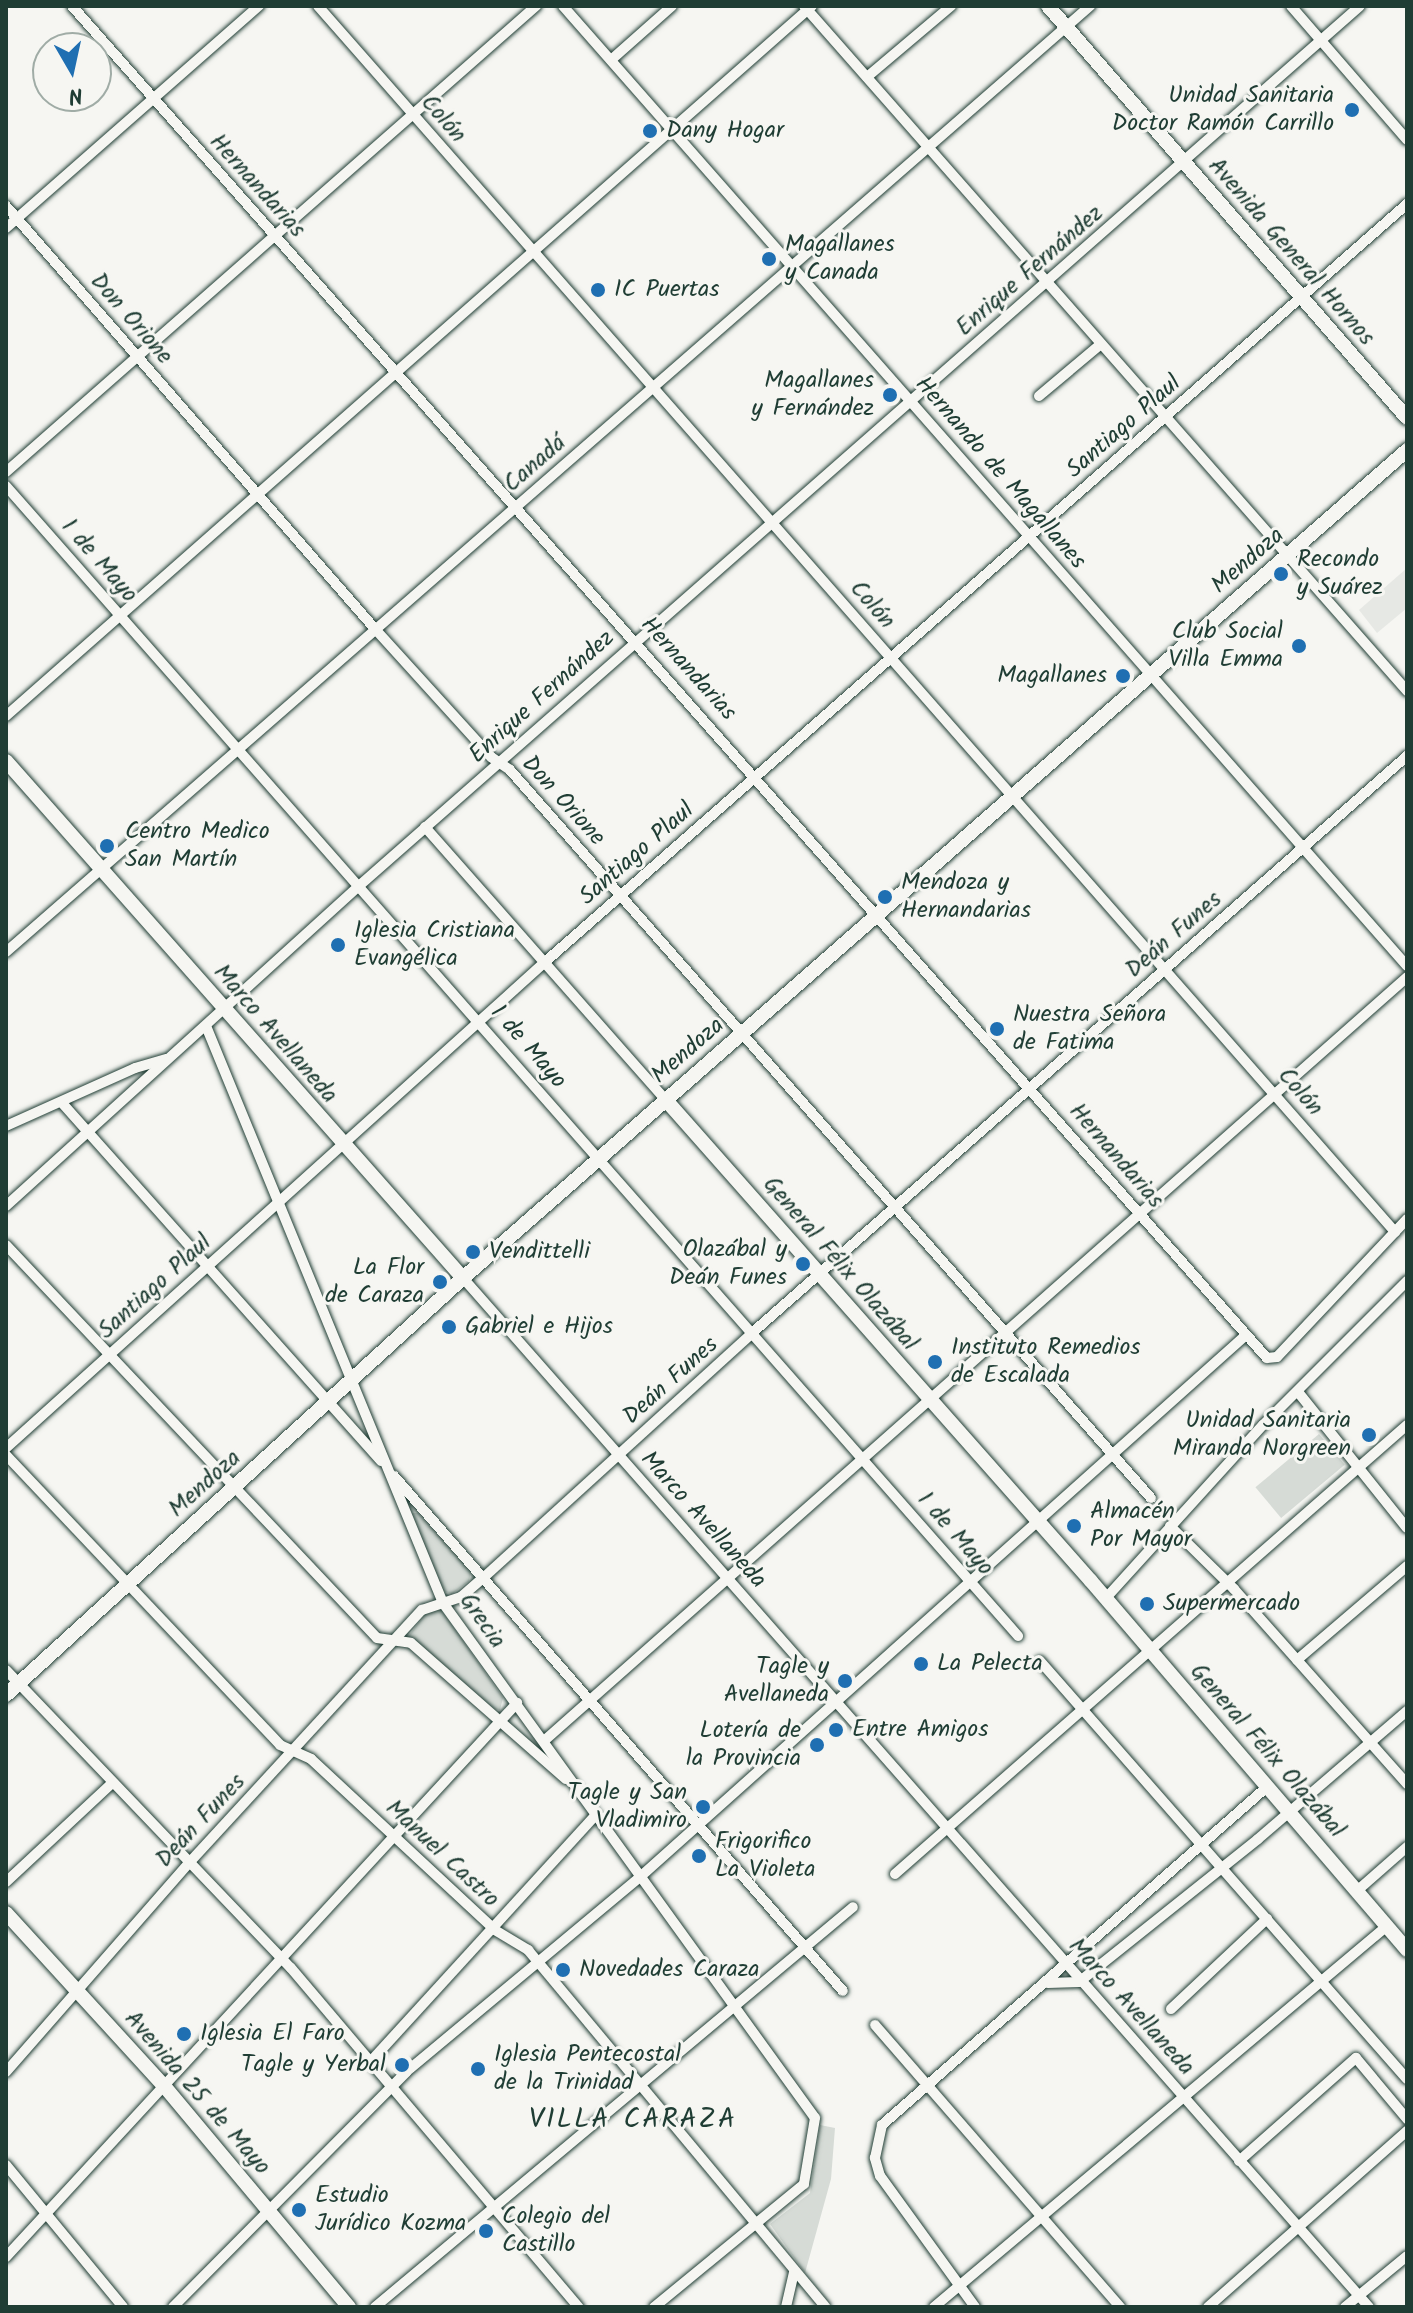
<!DOCTYPE html>
<meta charset="utf-8">
<style>
body{margin:0}
#map{position:relative;width:1413px;height:2313px;overflow:hidden;background:#f6f6f2;font-family:Kalam,sans-serif}
div>[style]{position:absolute}
[style*='--x']{left:calc(var(--x)*1px);top:calc(var(--y)*1px);width:calc(var(--w)*1px);rotate:calc(var(--a)*1deg)}
.built>*{inset:0;background:#e6e8e4}
.green>*{inset:0;background:#d6dbd6;transform-origin:0 0}
.roads{filter:drop-shadow(0 0 2px #1f3d34) drop-shadow(0 0 2px #1f3d34)}
.street>*{height:10px;margin:-5px;padding:0 5px;transform-origin:5px;border-radius:5px;background:#f6f6f2}
.secondary>*{height:14px;margin:-7px;padding:0 7px;transform-origin:7px;border-radius:7px;background:#f6f6f2}
.dots>*{width:22px;height:22px;translate:-50% -50%;box-sizing:border-box;border:4px solid #f6f6f2;border-radius:50%}
span{translate:-50% -50%;white-space:nowrap;text-align:center;line-height:1.15;-webkit-text-stroke:6px #f6f6f2;paint-order:stroke}
.poi-label{font-size:24px;color:#1f3d34}
.right{translate:-100% -50%;text-align:right}
.left{translate:0 -50%;text-align:left}
.street-label{font-size:24px;color:#1f3d34}
.quarter-label{font-size:28px;color:#1f3d34;letter-spacing:2px}
.frame{position:absolute;inset:0;border:8px solid #1f3d34;pointer-events:none}
.north{position:absolute;left:32px;top:32px;width:80px;height:80px;box-sizing:border-box;background:#f6f6f2;border:2px solid #a0aca6;border-radius:50%;rotate:171deg;font-size:22px;font-weight:700;line-height:32px;text-align:center;color:#1f3d34}
.north::after{content:'';display:block;margin:auto;width:28px;height:36px;background:#1f6fb2;clip-path:polygon(50% 0,100% 100%,50% 72%,0 100%)}
</style>
<div id="map">
<div class="built">
<i style="clip-path:polygon(1407px 568px,1407px 608px,1377px 633px,1359px 610px)"></i>
</div>
<div class="green">
<i style="left:1319px;top:1434px;width:40px;height:83px;rotate:50deg"></i>
<i style="clip-path:polygon(412px 1513px,418px 1513px,471px 1572px,469px 1581px,452px 1594px,443px 1591px)"></i>
<i style="clip-path:polygon(440px 1608px,503px 1698px,500px 1710px,491px 1709px,408px 1637px,429px 1609px)"></i>
<i style="clip-path:polygon(820px 2125px,835px 2128px,831px 2179px,805px 2273px,770px 2224px,810px 2193px)"></i>
</div>
<div class="roads">
<div class="street">
<i style="--x:72;--y:6;--w:1804;--a:48.53"></i>
<i style="--x:1267;--y:1358;--w:10;--a:-6"></i>
<i style="--x:1277;--y:1357;--w:190;--a:-46.7"></i>
<i style="--x:318;--y:6;--w:1632;--a:48.7"></i>
<i style="--x:563;--y:6;--w:1278;--a:48.68"></i>
<i style="--x:804;--y:6;--w:913;--a:48.64"></i>
<i style="--x:1291;--y:6;--w:177;--a:49.1"></i>
<i style="--x:611;--y:60;--w:81;--a:-41.5"></i>
<i style="--x:867;--y:77;--w:110;--a:-40.2"></i>
<i style="--x:6;--y:206;--w:563;--a:48.89"></i>
<i style="--x:376;--y:630;--w:171;--a:47.8"></i>
<i style="--x:491;--y:757;--w:23;--a:34"></i>
<i style="--x:510;--y:770;--w:970;--a:48.64"></i>
<i style="--x:6;--y:228;--w:337;--a:-41.3"></i>
<i style="--x:1039;--y:396;--w:81;--a:-40"></i>
<i style="--x:6;--y:472;--w:706;--a:-41.32"></i>
<i style="--x:6;--y:486;--w:1532;--a:48.65"></i>
<i style="--x:6;--y:716;--w:1074;--a:-41.38"></i>
<i style="--x:425;--y:827;--w:363;--a:48.6"></i>
<i style="--x:6;--y:952;--w:1439;--a:-41.11"></i>
<i style="--x:206;--y:1026;--w:624;--a:67.67"></i>
<i style="--x:443;--y:1603;--w:635;--a:54.16"></i>
<i style="--x:815;--y:2118;--w:67;--a:99.5"></i>
<i style="--x:804;--y:2184;--w:194;--a:140.6"></i>
<i style="--x:63;--y:1104;--w:478;--a:48.3"></i>
<i style="--x:6;--y:1126;--w:141;--a:-24.2"></i>
<i style="--x:135;--y:1068;--w:33;--a:-16"></i>
<i style="--x:6;--y:1206;--w:478;--a:-42.2"></i>
<i style="--x:360;--y:885;--w:1331;--a:-41.32"></i>
<i style="--x:6;--y:1245;--w:540;--a:46.65"></i>
<i style="--x:377;--y:1638;--w:34;--a:8"></i>
<i style="--x:411;--y:1643;--w:206;--a:41.3"></i>
<i style="--x:463;--y:1278;--w:1371;--a:48.64"></i>
<i style="--x:1298;--y:1392;--w:174;--a:51.3"></i>
<i style="--x:6;--y:1448;--w:726;--a:-42.04"></i>
<i style="--x:545;--y:962;--w:1148;--a:-41.33"></i>
<i style="--x:6;--y:1455;--w:399;--a:46.6"></i>
<i style="--x:280;--y:1745;--w:34;--a:24"></i>
<i style="--x:311;--y:1759;--w:251;--a:42.9"></i>
<i style="--x:495;--y:1930;--w:39;--a:31"></i>
<i style="--x:528;--y:1950;--w:464;--a:50.2"></i>
<i style="--x:394;--y:1476;--w:683;--a:48.92"></i>
<i style="--x:1170;--y:1526;--w:90;--a:44.5"></i>
<i style="--x:1234;--y:1589;--w:261;--a:48.4"></i>
<i style="--x:1106;--y:1598;--w:234;--a:-47.8"></i>
<i style="--x:1263;--y:1425;--w:204;--a:-45"></i>
<i style="--x:1297;--y:1660;--w:145;--a:-40.5"></i>
<i style="--x:1040;--y:1661;--w:556;--a:48.72"></i>
<i style="--x:6;--y:1670;--w:412;--a:46.3"></i>
<i style="--x:291;--y:1968;--w:445;--a:49.7"></i>
<i style="--x:545;--y:1740;--w:1151;--a:-41.51"></i>
<i style="--x:895;--y:1874;--w:681;--a:-41.25"></i>
<i style="--x:6;--y:1882;--w:145;--a:-43"></i>
<i style="--x:1358;--y:1890;--w:65;--a:-41.3"></i>
<i style="--x:1048;--y:1983;--w:31;--a:-2"></i>
<i style="--x:1079;--y:1982;--w:229;--a:-38.6"></i>
<i style="--x:1258;--y:1839;--w:196;--a:-40.7"></i>
<i style="--x:1171;--y:2009;--w:132;--a:-43.2"></i>
<i style="--x:875;--y:2025;--w:374;--a:49"></i>
<i style="--x:372;--y:2060;--w:332;--a:-47.6"></i>
<i style="--x:6;--y:2072;--w:278;--a:-48.8"></i>
<i style="--x:189;--y:1863;--w:344;--a:-47.4"></i>
<i style="--x:422;--y:1610;--w:41;--a:-18.4"></i>
<i style="--x:461;--y:1597;--w:28;--a:-41"></i>
<i style="--x:482;--y:1579;--w:365;--a:-42.3"></i>
<i style="--x:752;--y:1333;--w:873;--a:-41.38"></i>
<i style="--x:1239;--y:2161;--w:156;--a:-41.4"></i>
<i style="--x:1356;--y:2058;--w:80;--a:50.1"></i>
<i style="--x:6;--y:2165;--w:184;--a:50.5"></i>
<i style="--x:6;--y:2257;--w:754;--a:-47.31"></i>
<i style="--x:173;--y:2307;--w:331;--a:-45.2"></i>
<i style="--x:406;--y:2072;--w:305;--a:-39.8"></i>
<i style="--x:640;--y:1877;--w:813;--a:-41.81"></i>
<i style="--x:375;--y:2307;--w:623;--a:-39.92"></i>
<i style="--x:786;--y:2307;--w:36;--a:-77"></i>
<i style="--x:934;--y:2307;--w:592;--a:-40.07"></i>
<i style="--x:975;--y:2307;--w:162;--a:-125.9"></i>
<i style="--x:880;--y:2176;--w:19;--a:-106"></i>
<i style="--x:875;--y:2158;--w:34;--a:-78"></i>
<i style="--x:882;--y:2125;--w:514;--a:-41.29"></i>
<i style="--x:1208;--y:2307;--w:266;--a:-41.5"></i>
<i style="--x:1345;--y:2307;--w:80;--a:-39.4"></i>
</div>
<div class="secondary">
<i style="--x:1048;--y:6;--w:546;--a:48.93"></i>
<i style="--x:6;--y:761;--w:690;--a:48.53"></i>
<i style="--x:665;--y:1099;--w:643;--a:48.53"></i>
<i style="--x:1091;--y:1581;--w:486;--a:49.4"></i>
<i style="--x:6;--y:1695;--w:619;--a:-42.38"></i>
<i style="--x:463;--y:1278;--w:1256;--a:-41.25"></i>
<i style="--x:6;--y:1913;--w:236;--a:47.6"></i>
<i style="--x:165;--y:2087;--w:287;--a:50.1"></i>
</div>
</div>
<div class="dots">
<i style="left:1352px;top:110px;background:#1f6fb2"></i>
<i style="left:650px;top:131px;background:#1f6fb2"></i>
<i style="left:769px;top:259px;background:#1f6fb2"></i>
<i style="left:598px;top:290px;background:#1f6fb2"></i>
<i style="left:890px;top:395px;background:#1f6fb2"></i>
<i style="left:1281px;top:574px;background:#1f6fb2"></i>
<i style="left:1299px;top:646px;background:#1f6fb2"></i>
<i style="left:1123px;top:676px;background:#1f6fb2"></i>
<i style="left:107px;top:846px;background:#1f6fb2"></i>
<i style="left:885px;top:897px;background:#1f6fb2"></i>
<i style="left:338px;top:945px;background:#1f6fb2"></i>
<i style="left:997px;top:1029px;background:#1f6fb2"></i>
<i style="left:473px;top:1252px;background:#1f6fb2"></i>
<i style="left:803px;top:1264px;background:#1f6fb2"></i>
<i style="left:440px;top:1282px;background:#1f6fb2"></i>
<i style="left:449px;top:1327px;background:#1f6fb2"></i>
<i style="left:935px;top:1362px;background:#1f6fb2"></i>
<i style="left:1369px;top:1435px;background:#1f6fb2"></i>
<i style="left:1074px;top:1526px;background:#1f6fb2"></i>
<i style="left:1147px;top:1604px;background:#1f6fb2"></i>
<i style="left:921px;top:1664px;background:#1f6fb2"></i>
<i style="left:845px;top:1681px;background:#1f6fb2"></i>
<i style="left:836px;top:1730px;background:#1f6fb2"></i>
<i style="left:817px;top:1745px;background:#1f6fb2"></i>
<i style="left:703px;top:1807px;background:#1f6fb2"></i>
<i style="left:699px;top:1856px;background:#1f6fb2"></i>
<i style="left:563px;top:1970px;background:#1f6fb2"></i>
<i style="left:184px;top:2034px;background:#1f6fb2"></i>
<i style="left:402px;top:2065px;background:#1f6fb2"></i>
<i style="left:478px;top:2069px;background:#1f6fb2"></i>
<i style="left:299px;top:2210px;background:#1f6fb2"></i>
<i style="left:486px;top:2231px;background:#1f6fb2"></i>
</div>
<div class="poi-label">
<span class="right" style="left:1334px;top:110px">Unidad Sanitaria<br>Doctor Ramón Carrillo</span>
<span class="left" style="left:666px;top:131px">Dany Hogar</span>
<span class="left" style="left:785px;top:259px">Magallanes<br>y Canada</span>
<span class="left" style="left:614px;top:290px">IC Puertas</span>
<span class="right" style="left:874px;top:395px">Magallanes<br>y Fernández</span>
<span class="left" style="left:1297px;top:574px">Recondo<br>y Suárez</span>
<span class="right" style="left:1283px;top:646px">Club Social<br>Villa Emma</span>
<span class="right" style="left:1107px;top:676px">Magallanes</span>
<span class="left" style="left:125px;top:846px">Centro Medico<br>San Martín</span>
<span class="left" style="left:901px;top:897px">Mendoza y<br>Hernandarias</span>
<span class="left" style="left:354px;top:945px">Iglesia Cristiana<br>Evangélica</span>
<span class="left" style="left:1013px;top:1029px">Nuestra Señora<br>de Fatima</span>
<span class="right" style="left:787px;top:1264px">Olazábal y<br>Deán Funes</span>
<span class="left" style="left:489px;top:1252px">Vendittelli</span>
<span class="right" style="left:424px;top:1282px">La Flor<br>de Caraza</span>
<span class="left" style="left:465px;top:1327px">Gabriel e Hijos</span>
<span class="left" style="left:951px;top:1362px">Instituto Remedios<br>de Escalada</span>
<span class="right" style="left:1351px;top:1435px">Unidad Sanitaria<br>Miranda Norgreen</span>
<span class="left" style="left:1090px;top:1526px">Almacén<br>Por Mayor</span>
<span class="left" style="left:1163px;top:1604px">Supermercado</span>
<span class="left" style="left:937px;top:1664px">La Pelecta</span>
<span class="right" style="left:829px;top:1681px">Tagle y<br>Avellaneda</span>
<span class="left" style="left:852px;top:1730px">Entre Amigos</span>
<span class="right" style="left:801px;top:1745px">Lotería de<br>la Provincia</span>
<span class="right" style="left:687px;top:1807px">Tagle y San<br>Vladimiro</span>
<span class="left" style="left:715px;top:1856px">Frigorifico<br>La Violeta</span>
<span class="left" style="left:579px;top:1970px">Novedades Caraza</span>
<span class="left" style="left:200px;top:2034px">Iglesia El Faro</span>
<span class="left" style="left:494px;top:2069px">Iglesia Pentecostal<br>de la Trinidad</span>
<span class="right" style="left:386px;top:2065px">Tagle y Yerbal</span>
<span class="left" style="left:315px;top:2210px">Estudio<br>Jurídico Kozma</span>
<span class="left" style="left:502px;top:2231px">Colegio del<br>Castillo</span>
</div>
<div class="street-label">
<span style="left:443px;top:119px;rotate:49deg">Colón</span>
<span style="left:257px;top:186px;rotate:48deg">Hernandarias</span>
<span style="left:1291px;top:252px;rotate:49deg">Avenida General Hornos</span>
<span style="left:1030px;top:271px;rotate:-41deg">Enrique Fernández</span>
<span style="left:131px;top:319px;rotate:49deg">Don Orione</span>
<span style="left:1124px;top:427px;rotate:-41deg">Santiago Plaul</span>
<span style="left:535px;top:464px;rotate:-41deg">Canadá</span>
<span style="left:1000px;top:473px;rotate:49deg">Hernando de Magallanes</span>
<span style="left:99px;top:561px;rotate:49deg">1 de Mayo</span>
<span style="left:1248px;top:561px;rotate:-41deg">Mendoza</span>
<span style="left:872px;top:605px;rotate:49deg">Colón</span>
<span style="left:688px;top:669px;rotate:48deg">Hernandarias</span>
<span style="left:542px;top:697px;rotate:-42deg">Enrique Fernández</span>
<span style="left:563px;top:801px;rotate:48deg">Don Orione</span>
<span style="left:637px;top:854px;rotate:-41deg">Santiago Plaul</span>
<span style="left:1174px;top:935px;rotate:-41deg">Deán Funes</span>
<span style="left:275px;top:1034px;rotate:49deg">Marco Avellaneda</span>
<span style="left:528px;top:1047px;rotate:49deg">1 de Mayo</span>
<span style="left:688px;top:1051px;rotate:-41deg">Mendoza</span>
<span style="left:1300px;top:1092px;rotate:49deg">Colón</span>
<span style="left:1116px;top:1156px;rotate:49deg">Hernandarias</span>
<span style="left:840px;top:1264px;rotate:49deg">General Félix Olazábal</span>
<span style="left:155px;top:1287px;rotate:-42deg">Santiago Plaul</span>
<span style="left:671px;top:1381px;rotate:-42deg">Deán Funes</span>
<span style="left:205px;top:1484px;rotate:-42deg">Mendoza</span>
<span style="left:703px;top:1520px;rotate:48deg">Marco Avellaneda</span>
<span style="left:955px;top:1534px;rotate:49deg">1 de Mayo</span>
<span style="left:482px;top:1621px;rotate:55deg">Grecia</span>
<span style="left:1267px;top:1751px;rotate:49deg">General Félix Olazábal</span>
<span style="left:201px;top:1821px;rotate:-47deg">Deán Funes</span>
<span style="left:442px;top:1854px;rotate:43deg">Manuel Castro</span>
<span style="left:1131px;top:2007px;rotate:48deg">Marco Avellaneda</span>
<span style="left:197px;top:2093px;rotate:49deg">Avenida 25 de Mayo</span>
</div>
<div class="quarter-label">
<span style="left:633px;top:2120px">VILLA CARAZA</span>
</div>
<div class="frame"></div>
<div class="north">N</div>
</div>
